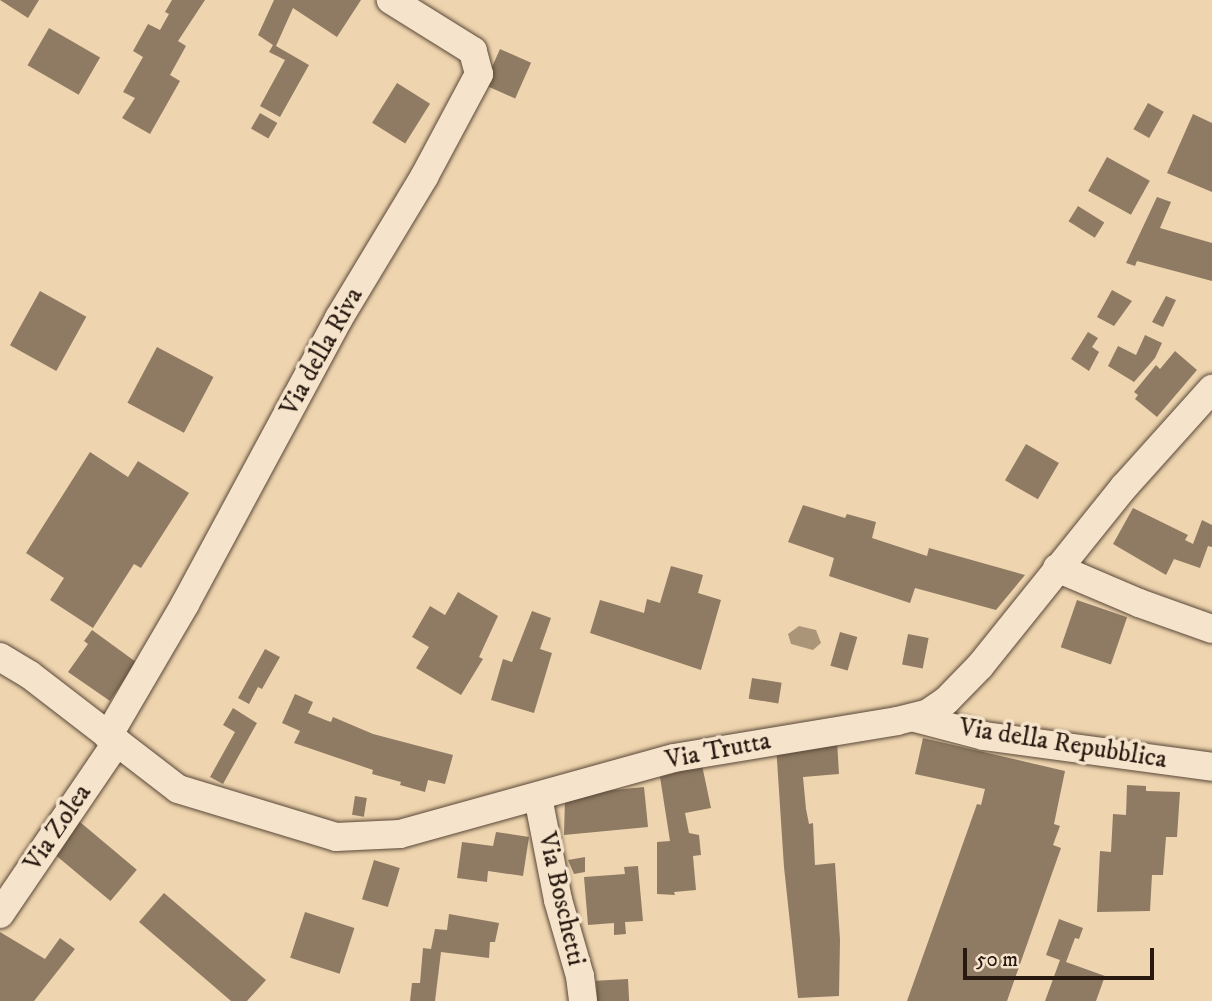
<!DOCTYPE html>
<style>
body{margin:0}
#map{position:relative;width:1212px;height:1001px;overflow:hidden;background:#efd5af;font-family:"IM FELL DW Pica",serif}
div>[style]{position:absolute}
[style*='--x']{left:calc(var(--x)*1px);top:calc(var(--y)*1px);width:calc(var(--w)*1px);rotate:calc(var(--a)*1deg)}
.water>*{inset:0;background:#ab9579}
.building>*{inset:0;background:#8f7a63;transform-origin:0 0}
.roads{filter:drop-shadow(0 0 2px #594738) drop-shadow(0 0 2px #594738)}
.street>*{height:28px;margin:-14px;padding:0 14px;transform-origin:14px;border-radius:14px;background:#f5e4cb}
span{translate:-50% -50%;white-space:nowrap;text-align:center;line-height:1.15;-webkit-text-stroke:7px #f5e4cb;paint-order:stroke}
.street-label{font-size:26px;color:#271810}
.scale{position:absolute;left:963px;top:948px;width:191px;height:32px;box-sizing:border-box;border:4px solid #271810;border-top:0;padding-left:9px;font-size:21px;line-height:24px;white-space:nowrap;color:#271810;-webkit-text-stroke:5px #f5e4cb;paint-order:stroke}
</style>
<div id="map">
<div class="water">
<i style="clip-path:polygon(799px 626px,816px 630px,821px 643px,813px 650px,791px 644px,788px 634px)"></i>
</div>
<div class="building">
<i style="clip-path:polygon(0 0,39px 0,28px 18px)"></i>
<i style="clip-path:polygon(172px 0,205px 0,178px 41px,186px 46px,170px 75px,180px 81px,150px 134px,122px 118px,135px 98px,123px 92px,143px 57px,133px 51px,148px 24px,160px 30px,169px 14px,165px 12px)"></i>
<i style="clip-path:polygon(274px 0,361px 0,337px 37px,293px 8px,276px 46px,309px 65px,280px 117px,260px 106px,285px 60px,269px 52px,273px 45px,258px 35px)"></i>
<i style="left:49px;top:28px;width:59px;height:43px;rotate:30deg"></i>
<i style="left:500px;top:49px;width:34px;height:39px;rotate:24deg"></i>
<i style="left:397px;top:83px;width:39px;height:47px;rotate:32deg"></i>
<i style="left:1148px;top:103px;width:18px;height:30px;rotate:29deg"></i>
<i style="left:260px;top:113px;width:20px;height:18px;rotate:30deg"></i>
<i style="clip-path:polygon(1193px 114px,1212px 123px,1212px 192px,1167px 173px)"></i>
<i style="left:1107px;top:157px;width:49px;height:39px;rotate:29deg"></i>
<i style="clip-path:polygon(1157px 197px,1171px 202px,1160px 228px,1212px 243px,1212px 281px,1137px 261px,1135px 266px,1126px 263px)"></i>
<i style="left:1078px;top:206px;width:31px;height:18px;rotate:32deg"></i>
<i style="clip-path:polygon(1112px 290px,1132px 301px,1114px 326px,1097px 317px)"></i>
<i style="left:40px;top:291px;width:53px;height:62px;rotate:29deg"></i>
<i style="clip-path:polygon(1166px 296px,1176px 300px,1163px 327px,1152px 322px)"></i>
<i style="clip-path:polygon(1088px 332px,1098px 338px,1092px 347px,1099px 352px,1089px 371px,1071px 359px)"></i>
<i style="clip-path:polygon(1145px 335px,1162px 343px,1155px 358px,1134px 382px,1108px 366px,1118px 346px,1136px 355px)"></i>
<i style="left:157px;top:347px;width:64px;height:63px;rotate:28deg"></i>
<i style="clip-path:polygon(1175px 351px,1197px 370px,1157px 417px,1135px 399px,1138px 395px,1134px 392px,1156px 365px,1160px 369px)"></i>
<i style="left:1026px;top:444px;width:38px;height:42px;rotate:30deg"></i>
<i style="clip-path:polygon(90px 452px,128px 477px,138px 461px,189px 493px,141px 568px,134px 564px,93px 628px,50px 600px,64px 578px,26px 553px)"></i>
<i style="clip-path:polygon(803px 505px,845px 518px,847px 514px,876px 522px,872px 538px,927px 556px,929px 548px,1025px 575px,996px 610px,915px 588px,910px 603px,829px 576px,834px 558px,788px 542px)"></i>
<i style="clip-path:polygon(1133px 508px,1188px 535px,1185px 540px,1193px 544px,1202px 520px,1212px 525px,1212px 547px,1208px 546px,1200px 568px,1174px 559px,1166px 575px,1113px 544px)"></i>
<i style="clip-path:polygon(671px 566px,703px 575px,698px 593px,721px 600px,701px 670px,590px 633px,600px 600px,644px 613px,647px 599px,660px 603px)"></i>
<i style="clip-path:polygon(458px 592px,498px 616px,479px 657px,483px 659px,461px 695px,416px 668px,429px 647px,412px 637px,430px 606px,445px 615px)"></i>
<i style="left:1077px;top:600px;width:53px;height:50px;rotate:19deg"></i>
<i style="clip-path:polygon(532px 611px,551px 618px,540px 649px,552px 653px,534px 713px,491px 700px,503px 659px,512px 662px)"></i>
<i style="clip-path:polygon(92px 630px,136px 662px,110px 701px,68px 672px,88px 644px,84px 641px)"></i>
<i style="left:840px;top:632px;width:18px;height:35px;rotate:16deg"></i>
<i style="left:908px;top:634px;width:21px;height:31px;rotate:11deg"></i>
<i style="clip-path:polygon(265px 649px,280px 657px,262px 689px,258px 687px,249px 704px,238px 698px)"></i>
<i style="left:752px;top:678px;width:30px;height:21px;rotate:9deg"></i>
<i style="clip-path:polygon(295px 694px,313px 702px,308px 713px,328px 721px,331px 722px,333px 717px,373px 734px,453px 755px,445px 784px,428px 780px,425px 792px,400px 785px,401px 782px,372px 774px,373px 770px,294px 743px,300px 731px,282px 723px)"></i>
<i style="clip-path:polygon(233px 708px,257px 723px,223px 784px,210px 777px,235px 732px,223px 725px)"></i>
<i style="clip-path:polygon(923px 738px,1065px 771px,1054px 824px,1060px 826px,1053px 845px,1061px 848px,1007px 1001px,907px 1001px,977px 804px,981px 805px,985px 789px,915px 774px)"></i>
<i style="clip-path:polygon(837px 741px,839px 774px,803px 777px,806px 809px,809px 824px,813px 823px,815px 865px,835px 863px,840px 940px,839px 996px,798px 998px,784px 867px,776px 745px)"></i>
<i style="clip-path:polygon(702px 765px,711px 808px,685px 813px,689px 833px,699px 835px,701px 855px,693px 856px,696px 890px,674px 892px,675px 895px,657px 894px,657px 842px,670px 841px,660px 777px)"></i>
<i style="clip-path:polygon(1127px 785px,1146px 786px,1146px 791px,1180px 792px,1177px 837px,1166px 837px,1163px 875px,1152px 875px,1150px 911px,1097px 912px,1100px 851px,1111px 852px,1113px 814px,1126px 815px)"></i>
<i style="clip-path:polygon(644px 787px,648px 827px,564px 835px,565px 798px,584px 793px)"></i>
<i style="left:355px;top:796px;width:12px;height:19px;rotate:9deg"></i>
<i style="left:74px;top:817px;width:82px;height:41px;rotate:40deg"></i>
<i style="clip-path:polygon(496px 832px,529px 837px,523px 876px,488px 871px,487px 882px,457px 878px,462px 842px,493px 846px)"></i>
<i style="clip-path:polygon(585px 857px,585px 872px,574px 874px,568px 860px)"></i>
<i style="left:374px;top:860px;width:27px;height:41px;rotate:17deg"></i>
<i style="clip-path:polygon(638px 866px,643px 921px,625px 922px,626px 934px,614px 935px,614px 923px,588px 925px,584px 877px,625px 874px,624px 867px)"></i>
<i style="clip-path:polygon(164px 893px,266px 980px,247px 1001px,231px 1001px,139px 922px)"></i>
<i style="left:305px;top:912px;width:52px;height:48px;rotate:18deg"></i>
<i style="clip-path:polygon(449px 914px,499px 923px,495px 942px,490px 942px,489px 958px,441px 952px,435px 1001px,410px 1001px,412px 983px,420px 983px,423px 948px,431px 949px,435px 929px,447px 930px)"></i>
<i style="clip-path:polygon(1059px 919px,1083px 928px,1079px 939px,1075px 938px,1066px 962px,1105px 976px,1096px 1001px,1045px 1001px,1060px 960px,1046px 955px)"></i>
<i style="clip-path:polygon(0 932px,45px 959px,60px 938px,75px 949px,34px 1001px,0 1001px)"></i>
<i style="left:628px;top:979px;width:22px;height:32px;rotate:87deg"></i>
</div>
<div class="roads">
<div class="street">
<i style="--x:1057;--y:568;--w:89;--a:23.1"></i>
<i style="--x:1139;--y:603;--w:77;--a:19.6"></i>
<i style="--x:0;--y:657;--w:35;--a:31"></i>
<i style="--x:30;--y:675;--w:187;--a:37.6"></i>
<i style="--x:178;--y:789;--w:165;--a:16.9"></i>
<i style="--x:336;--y:837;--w:64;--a:-2.7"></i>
<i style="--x:400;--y:834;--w:284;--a:-15.5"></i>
<i style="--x:674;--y:758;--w:226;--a:-9.4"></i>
<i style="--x:897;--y:721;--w:32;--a:-14"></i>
<i style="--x:928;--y:713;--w:22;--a:-34"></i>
<i style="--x:946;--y:701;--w:49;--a:-45.8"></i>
<i style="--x:980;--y:666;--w:230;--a:-51.2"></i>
<i style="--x:1124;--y:487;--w:132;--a:-48.1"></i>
<i style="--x:915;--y:718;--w:71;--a:14.6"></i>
<i style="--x:984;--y:736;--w:230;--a:7.7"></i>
<i style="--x:108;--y:736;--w:153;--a:-59.7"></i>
<i style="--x:185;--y:604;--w:325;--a:-61.7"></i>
<i style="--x:339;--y:318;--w:165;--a:-58.9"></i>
<i style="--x:424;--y:177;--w:117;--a:-61.9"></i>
<i style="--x:479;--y:74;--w:24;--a:-105"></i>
<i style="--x:473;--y:51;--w:97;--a:-148.1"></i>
<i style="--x:538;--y:797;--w:105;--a:79"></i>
<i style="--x:558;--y:900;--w:79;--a:73.9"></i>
<i style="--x:580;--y:976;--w:25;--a:83"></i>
<i style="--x:0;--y:914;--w:208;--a:-55.8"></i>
</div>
</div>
<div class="street-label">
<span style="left:322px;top:352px;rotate:-61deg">Via della Riva</span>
<span style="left:1063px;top:744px;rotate:9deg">Via della Repubblica</span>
<span style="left:718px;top:751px;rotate:-11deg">Via Trutta</span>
<span style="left:58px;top:828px;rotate:-56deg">Via Zolea</span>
<span style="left:561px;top:899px;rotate:77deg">Via Boschetti</span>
</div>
<div class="scale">50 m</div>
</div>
